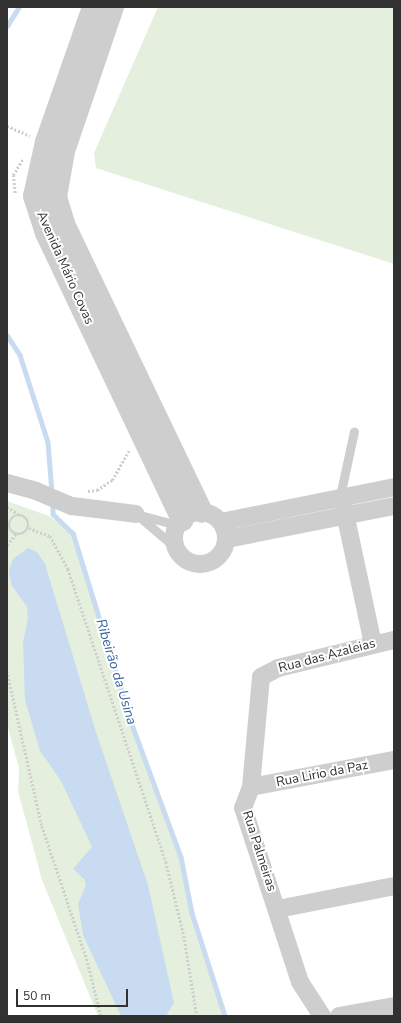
<!DOCTYPE html>
<meta charset="utf-8">
<style>
body{margin:0}
#map{position:relative;width:401px;height:1023px;overflow:hidden;background:#fff;font-family:"Nunito Sans",sans-serif}
div>[style]{position:absolute}
[style*='--x']{left:calc(var(--x)*1px);top:calc(var(--y)*1px);width:calc(var(--w)*1px);rotate:calc(var(--a)*1deg)}
.green>*{inset:0;background:#e5efde}
.water>*{inset:0;background:#c9dbf0}
.stream>*{height:4.5px;margin:-2.25px;padding:0 2.25px;transform-origin:2.25px;border-radius:2.25px;background:#c9dbf0}
.path>*{height:2.5px;margin-top:-1.25px;transform-origin:0;background:repeating-linear-gradient(90deg,#cecece 0 2px,transparent 0 4px)}
.path>.ring{margin:-1.25px;padding:0;box-sizing:content-box;background:none;border:2.5px solid #cecece;border-radius:50%}
.service>*{height:9px;margin:-4.5px;padding:0 4.5px;transform-origin:4.5px;border-radius:4.5px;background:#cecece}
.minor>*{height:18px;margin:-9px;padding:0 9px;transform-origin:9px;border-radius:9px;background:#cecece}
.minor>.ring{margin:-9px;padding:0;box-sizing:content-box;background:none;border:18px solid #cecece;border-radius:50%}
.tertiary>*{height:22px;margin:-11px;padding:0 11px;transform-origin:11px;border-radius:11px;background:#cecece}
span{translate:-50% -50%;white-space:nowrap;text-align:center;line-height:1.15;-webkit-text-stroke:4px #fff;paint-order:stroke}
.street-label{font-size:13px;color:#313131}
.water-label{font-size:14px;color:#36669d;font-style:italic}
.frame{position:absolute;inset:0;border:8px solid #313131;pointer-events:none}
.scale{position:absolute;left:16px;top:989px;width:112px;height:18px;box-sizing:border-box;border:2px solid #313131;border-top:0;padding-left:5px;font-size:12px;line-height:14px;white-space:nowrap;color:#313131;-webkit-text-stroke:3px #fff;paint-order:stroke}
</style>
<div id="map">
<div class="green">
<i style="clip-path:polygon(158px 7px,394px 7px,394px 264px,96px 168px,94px 153px)"></i>
<i style="clip-path:polygon(7px 501px,49px 516px,73px 533px,134px 730px,181px 857px,192px 913px,225px 1016px,98px 1016px,42px 880px,18px 791px,19px 768px,7px 724px)"></i>
</div>
<div class="water">
<i style="clip-path:polygon(28px 548px,37px 552px,45px 564px,96px 732px,148px 885px,174px 1003px,166px 1016px,121px 1016px,83px 935px,78px 904px,86px 885px,84px 879px,73px 869px,92px 847px,61px 781px,40px 751px,25px 700px,23px 643px,28px 618px,27px 607px,11px 584px,9px 570px,13px 559px)"></i>
</div>
<div class="stream">
<i style="--x:7;--y:26;--w:22;--a:-58"></i>
<i style="--x:7;--y:335;--w:24;--a:57"></i>
<i style="--x:20;--y:355;--w:91;--a:72.2"></i>
<i style="--x:48;--y:442;--w:51;--a:85.5"></i>
<i style="--x:53;--y:502;--w:12;--a:90"></i>
<i style="--x:53;--y:514;--w:28;--a:44"></i>
<i style="--x:73;--y:533;--w:206;--a:72.8"></i>
<i style="--x:134;--y:730;--w:135;--a:69.7"></i>
<i style="--x:181;--y:857;--w:57;--a:78.9"></i>
<i style="--x:192;--y:913;--w:108;--a:72.2"></i>
</div>
<div class="path">
<i style="--x:7;--y:126;--w:25;--a:23"></i>
<i style="--x:15;--y:193;--w:18;--a:-96"></i>
<i style="--x:13;--y:175;--w:19;--a:-58"></i>
<i style="--x:88;--y:491;--w:9;--a:-6"></i>
<i style="--x:97;--y:490;--w:18;--a:-34"></i>
<i style="--x:112;--y:480;--w:34;--a:-60"></i>
<i style="--x:7;--y:507;--w:13;--a:32"></i>
<i class="ring" style="left:9px;top:515px;width:17.5px;height:17.5px"></i>
<i style="--x:29;--y:528;--w:22;--a:21"></i>
<i style="--x:50;--y:536;--w:38;--a:61"></i>
<i style="--x:68;--y:569;--w:309;--a:71.5"></i>
<i style="--x:166;--y:862;--w:76;--a:76.3"></i>
<i style="--x:184;--y:936;--w:81;--a:80.8"></i>
<i style="--x:7;--y:545;--w:14;--a:-51"></i>
<i style="--x:7;--y:671;--w:159;--a:77.3"></i>
<i style="--x:42;--y:826;--w:145;--a:71.4"></i>
<i style="--x:88;--y:963;--w:55;--a:76.2"></i>
</div>
<div class="service">
<i style="--x:340;--y:496;--w:66;--a:-77.8"></i>
<i style="--x:176;--y:548;--w:52;--a:-139.6"></i>
<i style="--x:136;--y:514;--w:42;--a:15"></i>
</div>
<div class="minor">
<i style="--x:7;--y:483;--w:30;--a:15"></i>
<i style="--x:36;--y:491;--w:39;--a:23"></i>
<i style="--x:72;--y:506;--w:64;--a:7.1"></i>
<i style="--x:343;--y:504;--w:143;--a:77.9"></i>
<i class="ring" style="left:174px;top:512px;width:34px;height:34px"></i>
<i style="--x:221;--y:522;--w:177;--a:-11.4"></i>
<i style="--x:227;--y:539;--w:170;--a:-11.2"></i>
<i style="--x:251;--y:787;--w:146;--a:-10.7"></i>
<i style="--x:278;--y:909;--w:118;--a:-11.2"></i>
<i style="--x:322;--y:1016;--w:40;--a:-122.9"></i>
<i style="--x:300;--y:982;--w:183;--a:-108.1"></i>
<i style="--x:243;--y:808;--w:22;--a:-69"></i>
<i style="--x:251;--y:787;--w:110;--a:-84.8"></i>
<i style="--x:261;--y:677;--w:19;--a:-28"></i>
<i style="--x:278;--y:668;--w:119;--a:-13.6"></i>
<i style="--x:339;--y:1016;--w:56;--a:-10.3"></i>
</div>
<div class="tertiary">
<i style="--x:93;--y:7;--w:143;--a:109.2"></i>
<i style="--x:46;--y:142;--w:55;--a:102.5"></i>
<i style="--x:34;--y:196;--w:39;--a:72"></i>
<i style="--x:46;--y:233;--w:318;--a:64.6"></i>
<i style="--x:113;--y:7;--w:152;--a:108.8"></i>
<i style="--x:64;--y:151;--w:47;--a:99.9"></i>
<i style="--x:56;--y:197;--w:28;--a:73"></i>
<i style="--x:64;--y:224;--w:319;--a:64.4"></i>
</div>
<div class="street-label">
<span style="left:65px;top:268px;rotate:66deg">Avenida Mário Covas</span>
<span style="left:327px;top:656px;rotate:-15deg">Rua das Azaleias</span>
<span style="left:322px;top:774px;rotate:-11deg">Rua Lirio da Paz</span>
<span style="left:259px;top:851px;rotate:72deg">Rua Palmeiras</span>
</div>
<div class="water-label">
<span style="left:116px;top:672px;rotate:73deg">Ribeirão da Usina</span>
</div>
<div class="frame"></div>
<div class="scale">50 m</div>
</div>
